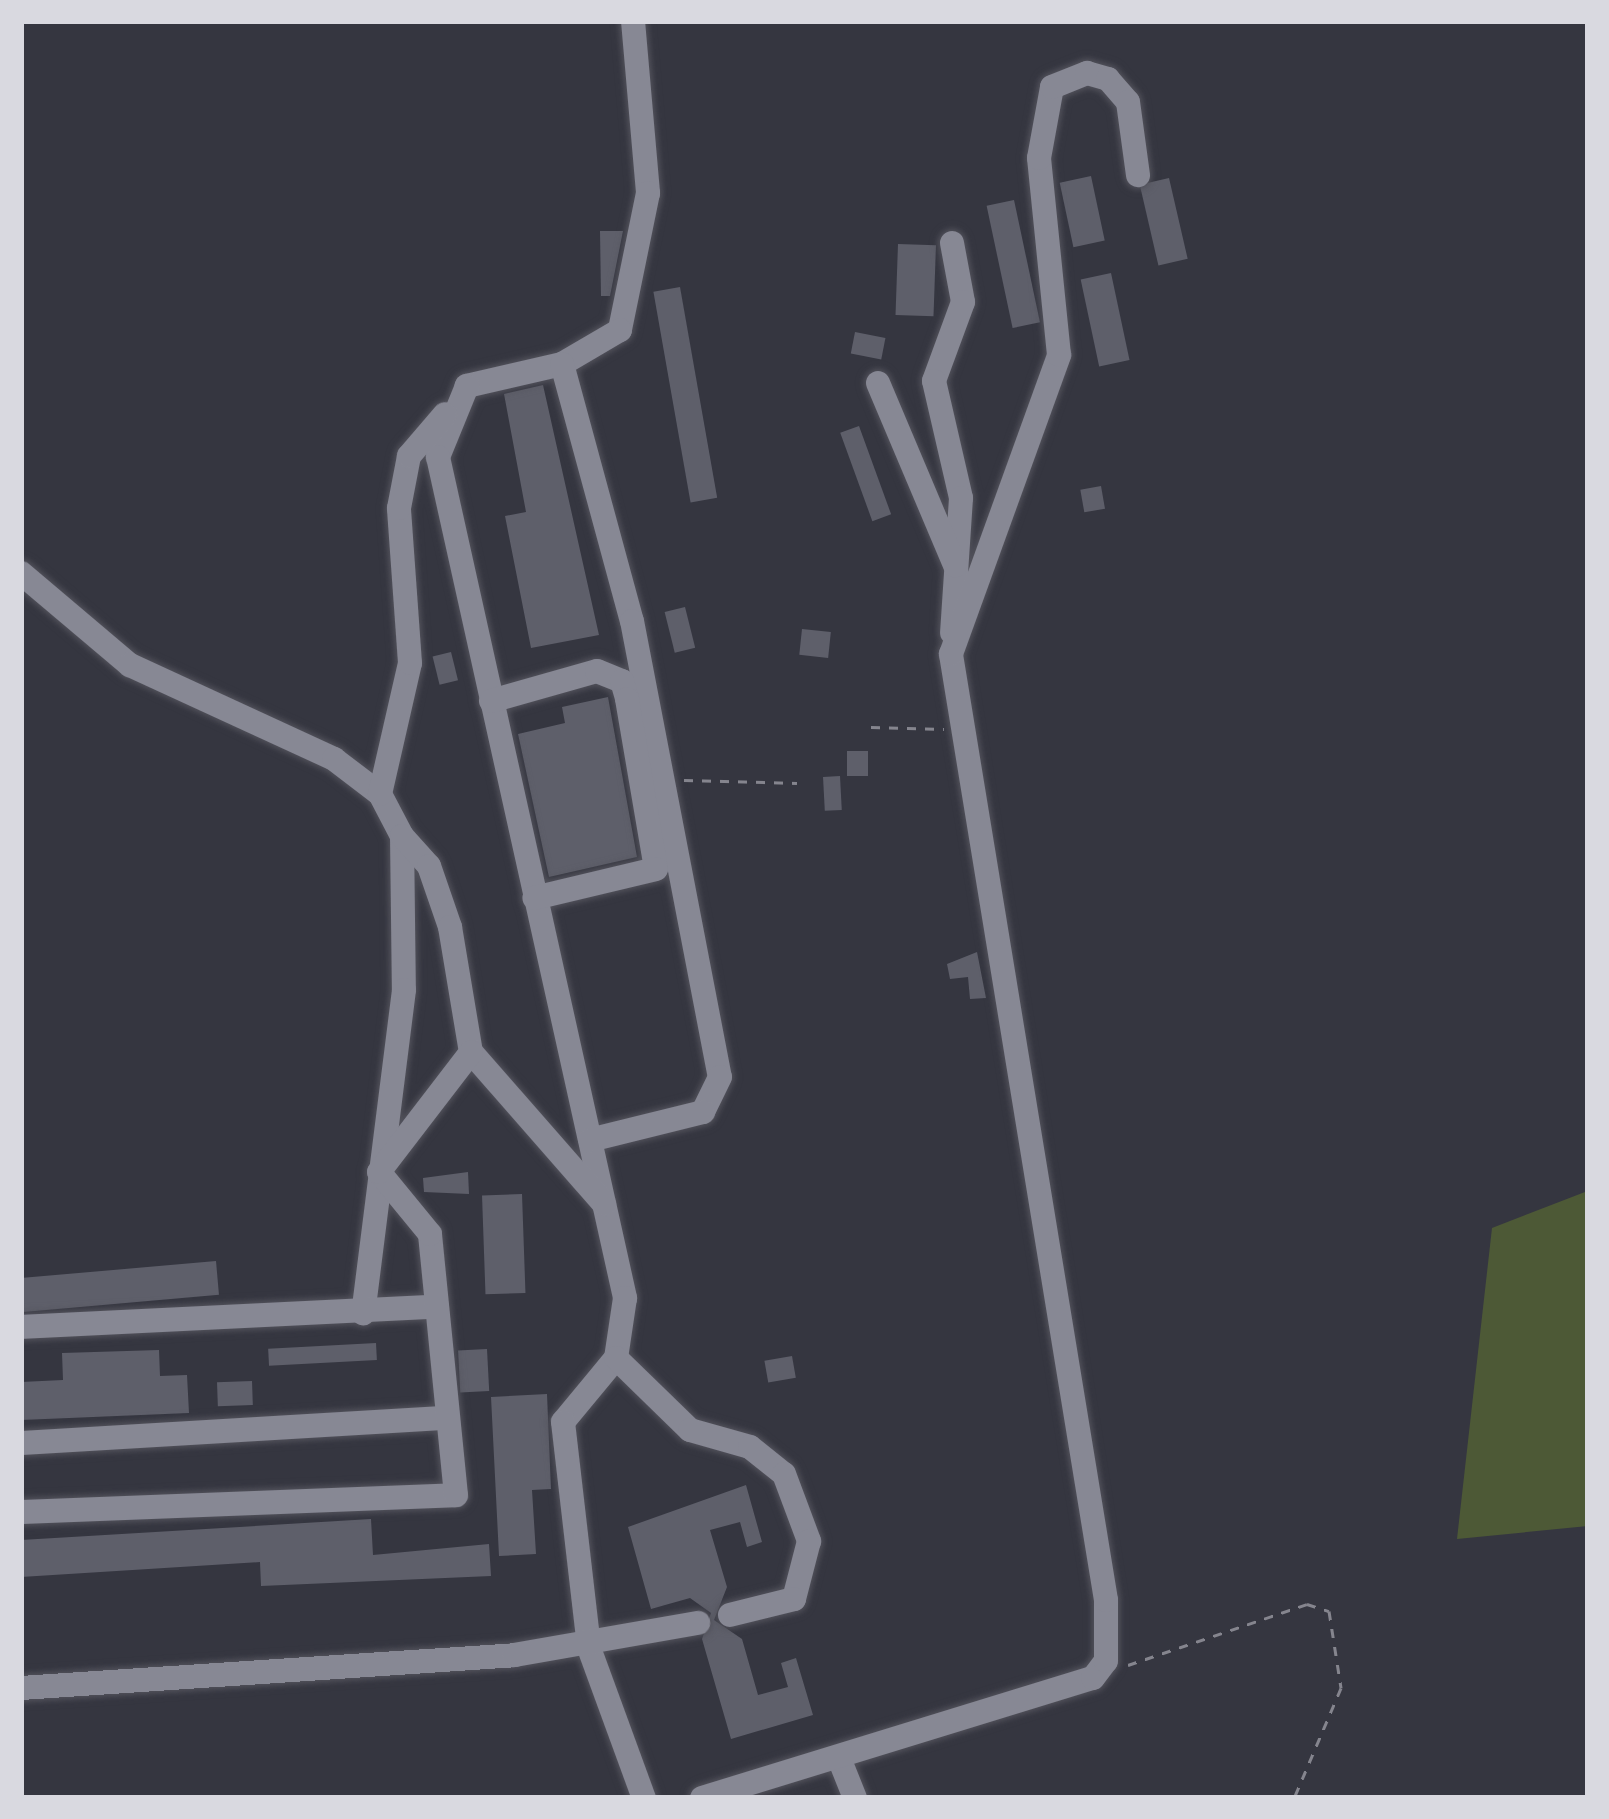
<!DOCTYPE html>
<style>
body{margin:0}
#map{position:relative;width:1609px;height:1819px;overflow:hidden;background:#353640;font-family:Helvetica,sans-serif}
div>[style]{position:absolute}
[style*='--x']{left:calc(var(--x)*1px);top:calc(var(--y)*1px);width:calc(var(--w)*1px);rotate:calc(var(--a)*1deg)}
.green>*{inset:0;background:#4d5936}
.building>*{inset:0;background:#5e5f6a;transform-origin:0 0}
.path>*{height:3px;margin-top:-1.5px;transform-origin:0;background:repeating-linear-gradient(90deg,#85858e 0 9px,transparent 0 18px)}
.roads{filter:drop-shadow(0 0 3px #52525b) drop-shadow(0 0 3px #52525b)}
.minor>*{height:24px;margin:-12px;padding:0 12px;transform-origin:12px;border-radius:12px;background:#878894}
span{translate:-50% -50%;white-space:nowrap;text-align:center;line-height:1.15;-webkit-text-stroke:12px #353640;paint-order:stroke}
.frame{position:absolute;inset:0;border:24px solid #d9d9e0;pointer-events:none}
</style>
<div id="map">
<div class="green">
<i style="clip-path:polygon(1585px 1192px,1588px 1526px,1457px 1539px,1492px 1228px)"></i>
</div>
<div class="building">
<i style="left:1091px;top:176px;width:66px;height:32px;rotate:78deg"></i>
<i style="left:1169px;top:178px;width:83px;height:30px;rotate:77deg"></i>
<i style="left:1014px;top:200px;width:125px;height:28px;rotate:78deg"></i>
<i style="clip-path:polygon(600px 231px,623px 231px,610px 296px,601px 296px)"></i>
<i style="left:898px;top:244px;width:38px;height:71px;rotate:2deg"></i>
<i style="left:1111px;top:273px;width:89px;height:31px;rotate:78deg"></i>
<i style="left:680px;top:287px;width:214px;height:27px;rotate:80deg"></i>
<i style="left:855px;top:332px;width:31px;height:22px;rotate:11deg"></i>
<i style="clip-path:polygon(543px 385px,599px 635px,531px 648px,505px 516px,526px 512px,504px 394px)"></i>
<i style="left:859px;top:426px;width:94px;height:20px;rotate:70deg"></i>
<i style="left:1101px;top:486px;width:23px;height:21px;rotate:80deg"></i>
<i style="left:685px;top:607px;width:42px;height:21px;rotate:76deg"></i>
<i style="left:802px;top:629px;width:29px;height:26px;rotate:6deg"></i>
<i style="left:451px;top:652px;width:29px;height:19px;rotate:76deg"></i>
<i style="clip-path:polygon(608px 697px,637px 857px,549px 877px,518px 734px,565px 723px,562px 707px)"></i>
<i style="left:847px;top:751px;width:21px;height:25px"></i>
<i style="left:840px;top:776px;width:34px;height:17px;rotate:87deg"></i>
<i style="clip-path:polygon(977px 952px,986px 998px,970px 999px,968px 977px,950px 979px,947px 964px)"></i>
<i style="clip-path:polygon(468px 1172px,469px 1194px,424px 1192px,423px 1178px)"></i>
<i style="left:522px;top:1194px;width:99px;height:40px;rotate:88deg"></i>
<i style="left:216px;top:1261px;width:34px;height:196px;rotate:85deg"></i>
<i style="left:376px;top:1343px;width:17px;height:108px;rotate:87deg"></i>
<i style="left:487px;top:1349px;width:42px;height:29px;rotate:87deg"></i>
<i style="clip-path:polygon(159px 1350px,160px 1376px,187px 1375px,189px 1413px,21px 1420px,21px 1382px,63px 1380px,62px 1353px)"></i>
<i style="left:792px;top:1356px;width:22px;height:28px;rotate:80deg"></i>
<i style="left:252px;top:1381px;width:24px;height:35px;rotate:88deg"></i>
<i style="clip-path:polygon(547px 1394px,551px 1489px,532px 1490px,536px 1554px,499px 1556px,491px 1397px)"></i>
<i style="clip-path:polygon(746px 1485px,762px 1542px,747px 1547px,740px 1522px,710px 1530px,727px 1587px,714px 1620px,742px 1639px,758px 1695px,788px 1687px,781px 1663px,796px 1658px,813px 1715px,731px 1739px,702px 1639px,711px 1613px,690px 1598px,651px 1609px,628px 1527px)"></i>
<i style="clip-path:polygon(371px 1519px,373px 1555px,489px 1544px,491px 1576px,261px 1586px,260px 1562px,21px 1577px,21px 1540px)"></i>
</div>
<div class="path">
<i style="--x:871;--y:727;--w:73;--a:1.6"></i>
<i style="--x:684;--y:780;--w:113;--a:1.5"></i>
<i style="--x:1128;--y:1665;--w:189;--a:-18.8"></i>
<i style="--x:1307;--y:1604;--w:23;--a:18"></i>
<i style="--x:1329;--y:1611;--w:78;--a:81.1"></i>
<i style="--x:1341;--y:1688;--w:120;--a:113.1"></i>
</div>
<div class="roads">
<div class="minor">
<i style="--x:633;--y:21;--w:173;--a:85"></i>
<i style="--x:648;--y:193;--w:140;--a:101.6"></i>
<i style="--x:620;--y:330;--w:67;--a:149.6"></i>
<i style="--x:562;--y:364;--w:98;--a:167"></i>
<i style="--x:467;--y:386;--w:77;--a:112.2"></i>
<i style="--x:438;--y:457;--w:862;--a:77.46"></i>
<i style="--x:625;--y:1298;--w:61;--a:98.5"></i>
<i style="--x:616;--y:1358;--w:83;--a:129.6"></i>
<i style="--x:563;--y:1422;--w:227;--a:83.4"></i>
<i style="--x:589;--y:1648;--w:160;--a:69.9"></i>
<i style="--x:952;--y:243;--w:60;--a:79.4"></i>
<i style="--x:963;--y:302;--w:84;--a:110.2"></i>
<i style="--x:934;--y:381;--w:120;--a:77"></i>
<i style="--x:961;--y:498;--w:135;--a:93.8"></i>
<i style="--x:562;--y:364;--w:266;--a:74.8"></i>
<i style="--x:632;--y:621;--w:464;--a:79.1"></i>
<i style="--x:720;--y:1077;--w:39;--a:116"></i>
<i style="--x:703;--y:1112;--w:116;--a:166.1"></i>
<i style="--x:878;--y:383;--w:198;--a:67.1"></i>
<i style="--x:21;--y:573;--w:143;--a:40.2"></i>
<i style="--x:130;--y:665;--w:225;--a:24.7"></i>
<i style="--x:334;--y:759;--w:58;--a:37.3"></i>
<i style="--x:380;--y:794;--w:47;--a:62.4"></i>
<i style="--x:402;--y:836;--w:154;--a:89.3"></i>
<i style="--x:404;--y:990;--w:326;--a:97.2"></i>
<i style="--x:491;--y:701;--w:110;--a:-15.8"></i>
<i style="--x:597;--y:671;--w:27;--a:22"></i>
<i style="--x:622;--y:681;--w:19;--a:74"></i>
<i style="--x:627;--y:699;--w:172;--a:80.3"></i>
<i style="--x:656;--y:869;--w:125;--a:166.6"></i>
<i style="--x:380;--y:794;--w:134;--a:-77.1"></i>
<i style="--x:410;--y:663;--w:155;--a:-94.1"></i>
<i style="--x:399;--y:508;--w:53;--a:-79.1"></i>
<i style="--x:409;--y:456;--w:55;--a:-49.4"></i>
<i style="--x:402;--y:836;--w:40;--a:48"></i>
<i style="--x:429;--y:866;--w:65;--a:71"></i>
<i style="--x:450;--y:927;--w:127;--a:80.5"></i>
<i style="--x:471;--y:1052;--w:202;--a:48.8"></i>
<i style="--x:21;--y:1327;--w:416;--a:-2.8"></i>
<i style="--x:616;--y:1358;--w:103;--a:44.2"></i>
<i style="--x:690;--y:1430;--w:62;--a:15.8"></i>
<i style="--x:750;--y:1447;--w:43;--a:38.5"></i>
<i style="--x:784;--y:1474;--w:72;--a:69.5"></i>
<i style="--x:809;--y:1541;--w:60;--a:104.5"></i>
<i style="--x:794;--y:1599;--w:66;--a:166"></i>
<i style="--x:21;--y:1443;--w:427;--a:-3.4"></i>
<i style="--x:21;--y:1512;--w:435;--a:-2.2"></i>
<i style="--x:456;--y:1495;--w:262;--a:-95.7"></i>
<i style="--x:430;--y:1234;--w:80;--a:-129.4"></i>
<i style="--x:379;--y:1172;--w:151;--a:-52.5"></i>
<i style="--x:21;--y:1688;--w:494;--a:-3.8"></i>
<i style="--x:514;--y:1655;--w:187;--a:-9.9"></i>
<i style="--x:839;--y:1758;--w:43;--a:68.2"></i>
<i style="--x:702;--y:1798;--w:409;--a:-17.1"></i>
<i style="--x:1093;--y:1678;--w:21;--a:-53"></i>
<i style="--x:1106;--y:1661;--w:61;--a:-90"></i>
<i style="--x:1106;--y:1600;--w:959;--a:-99.31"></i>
<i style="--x:951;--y:654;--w:318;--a:-70.1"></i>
<i style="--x:1059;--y:355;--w:198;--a:-95.8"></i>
<i style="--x:1039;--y:158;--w:72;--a:-79.6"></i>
<i style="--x:1052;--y:87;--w:38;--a:-22"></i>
<i style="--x:1087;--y:73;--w:22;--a:16"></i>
<i style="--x:1108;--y:79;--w:30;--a:49"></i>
<i style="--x:1128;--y:102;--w:74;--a:82.2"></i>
</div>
</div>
<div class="frame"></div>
</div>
